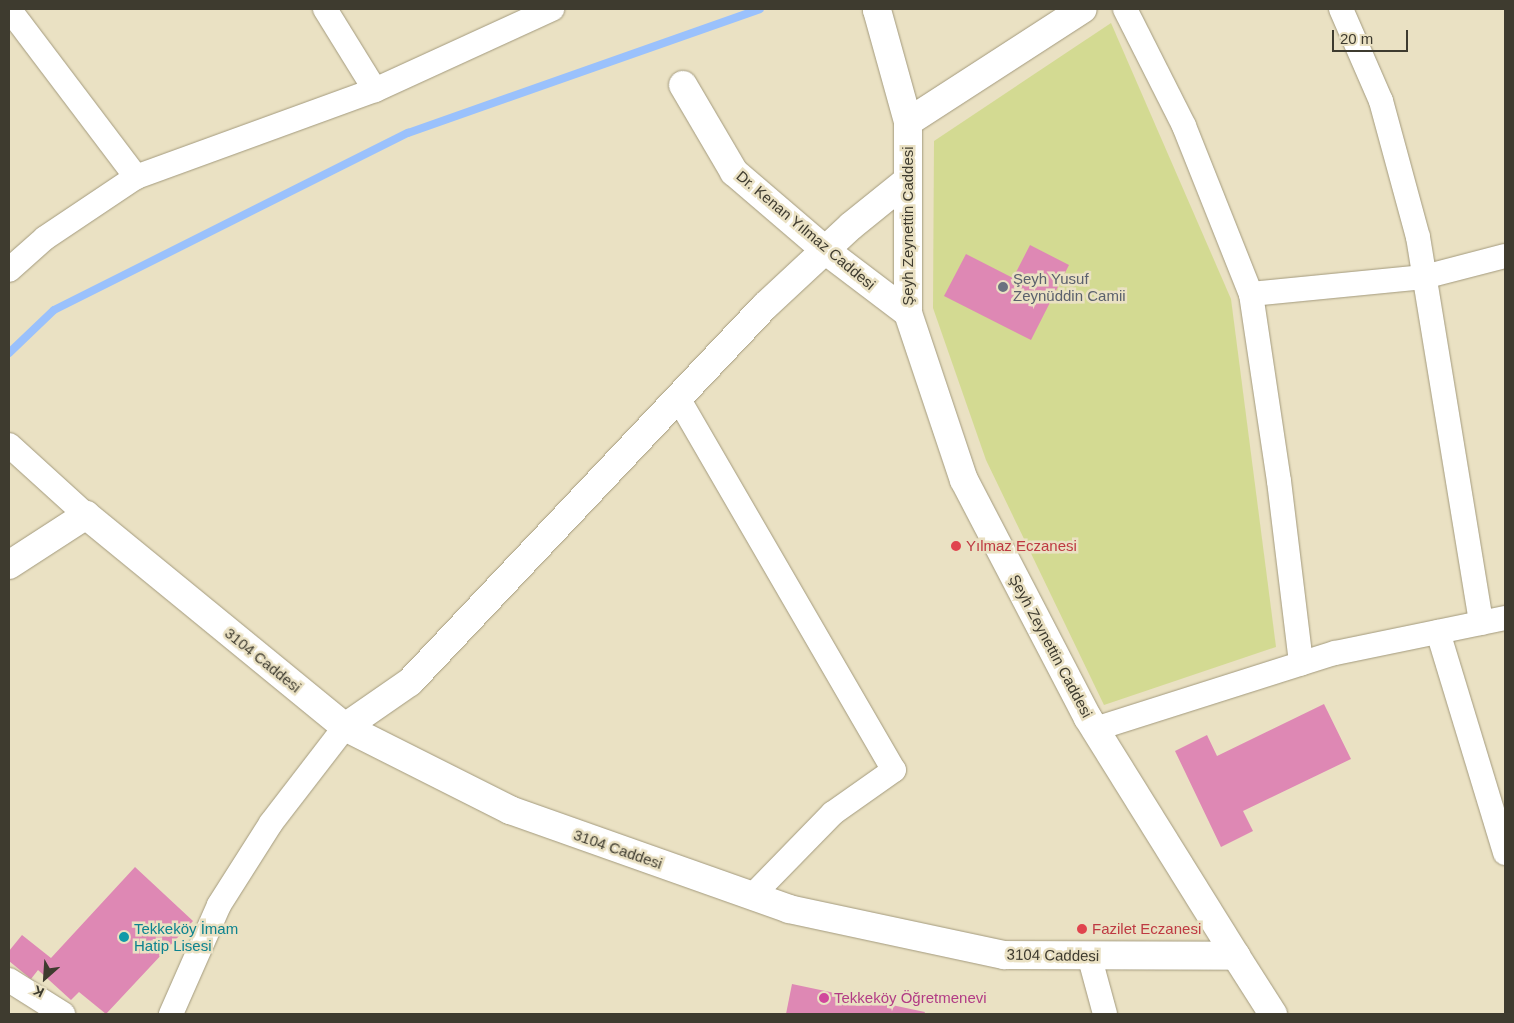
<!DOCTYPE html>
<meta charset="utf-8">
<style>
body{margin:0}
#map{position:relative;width:1514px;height:1023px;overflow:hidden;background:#eae1c3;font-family:Helvetica,sans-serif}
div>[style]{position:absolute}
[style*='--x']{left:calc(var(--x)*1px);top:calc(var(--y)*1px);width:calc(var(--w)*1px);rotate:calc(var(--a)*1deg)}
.green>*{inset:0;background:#d3da92}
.stream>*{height:8px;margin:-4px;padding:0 4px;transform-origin:4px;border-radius:4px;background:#9ac1fc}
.building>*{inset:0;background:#de88b4}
.roads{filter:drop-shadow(0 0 1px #a39a7d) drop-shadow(0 0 1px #a39a7d)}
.minor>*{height:24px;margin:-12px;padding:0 12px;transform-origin:12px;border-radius:12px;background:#fff}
.tertiary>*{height:28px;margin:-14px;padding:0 14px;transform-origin:14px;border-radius:14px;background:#fff}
.secondary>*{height:28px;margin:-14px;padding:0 14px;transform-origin:14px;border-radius:14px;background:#fff}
.dots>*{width:14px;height:14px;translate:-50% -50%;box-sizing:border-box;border:2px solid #eae1c3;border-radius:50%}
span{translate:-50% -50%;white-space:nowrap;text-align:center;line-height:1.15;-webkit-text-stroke:5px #eae1c3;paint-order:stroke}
.street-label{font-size:15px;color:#3e3b2f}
.worship-label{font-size:15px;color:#5b616d}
.left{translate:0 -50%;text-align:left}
.health-label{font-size:15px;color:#be3a42}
.culture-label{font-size:15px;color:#0d838f}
.hotel-label{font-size:15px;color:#b23c85}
.frame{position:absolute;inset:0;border:10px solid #3e3b2f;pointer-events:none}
.north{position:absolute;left:20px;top:953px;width:50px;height:50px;-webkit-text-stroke:4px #eae1c3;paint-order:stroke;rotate:206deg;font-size:14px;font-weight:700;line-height:20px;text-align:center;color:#3e3b2f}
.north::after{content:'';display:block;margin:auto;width:18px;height:22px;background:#3e3b2f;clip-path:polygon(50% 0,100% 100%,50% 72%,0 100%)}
.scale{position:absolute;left:1332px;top:30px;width:76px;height:22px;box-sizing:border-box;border:2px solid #3e3b2f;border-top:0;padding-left:6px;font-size:15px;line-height:18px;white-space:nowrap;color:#3e3b2f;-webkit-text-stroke:4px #eae1c3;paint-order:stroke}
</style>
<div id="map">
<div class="green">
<i style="clip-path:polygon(1111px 23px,1231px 299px,1276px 647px,1104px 705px,986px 460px,933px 308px,934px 141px)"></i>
</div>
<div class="stream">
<i style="--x:9;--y:353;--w:62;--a:-43.7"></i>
<i style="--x:54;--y:310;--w:396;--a:-26.6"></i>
<i style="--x:408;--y:133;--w:373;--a:-19.4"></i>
</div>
<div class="building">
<i style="clip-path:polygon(1030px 245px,1069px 265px,1031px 340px,944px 296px,966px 254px,1013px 278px)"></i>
<i style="clip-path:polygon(1324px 704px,1351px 759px,1243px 811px,1253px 831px,1221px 847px,1175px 751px,1207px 735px,1217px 756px)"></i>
<i style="clip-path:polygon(135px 867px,193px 921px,106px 1014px,79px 992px,71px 1000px,38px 970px,31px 979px,9px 961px,9px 951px,22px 935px,51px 958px)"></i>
<i style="clip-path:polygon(792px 984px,925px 1012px,924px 1014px,786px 1014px)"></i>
</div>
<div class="roads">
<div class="minor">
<i style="--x:9;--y:9;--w:211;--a:52.9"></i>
<i style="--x:325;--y:9;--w:95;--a:58.3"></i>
<i style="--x:1125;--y:9;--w:131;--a:63.2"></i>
<i style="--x:1184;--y:126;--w:181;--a:68.3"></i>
<i style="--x:1251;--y:294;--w:189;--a:81.5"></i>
<i style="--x:1279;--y:481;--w:184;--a:83.1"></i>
<i style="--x:1341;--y:9;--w:100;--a:66.5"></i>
<i style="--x:1381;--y:101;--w:141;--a:74.8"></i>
<i style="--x:1418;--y:237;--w:391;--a:80.7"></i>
<i style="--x:9;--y:270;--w:48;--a:-41.6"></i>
<i style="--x:45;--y:238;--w:110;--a:-33.8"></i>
<i style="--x:136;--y:177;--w:254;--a:-20"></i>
<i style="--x:375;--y:90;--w:195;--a:-24.6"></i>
<i style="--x:1251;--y:294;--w:174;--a:-5.6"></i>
<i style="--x:1424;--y:277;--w:84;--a:-14.5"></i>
<i style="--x:678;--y:398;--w:430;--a:59.9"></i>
<i style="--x:894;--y:770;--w:75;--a:144.8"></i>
<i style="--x:833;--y:813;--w:116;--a:134.3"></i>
<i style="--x:9;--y:445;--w:104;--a:42.3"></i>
<i style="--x:1438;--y:632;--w:231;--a:73.1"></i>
<i style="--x:1095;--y:729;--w:252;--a:-17.6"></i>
<i style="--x:1335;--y:653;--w:174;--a:-11.6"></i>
<i style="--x:1089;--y:955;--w:61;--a:74.8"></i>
<i style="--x:9;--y:980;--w:64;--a:32.2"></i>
<i style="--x:171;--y:1014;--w:119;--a:-66.2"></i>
<i style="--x:219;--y:905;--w:97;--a:-57.6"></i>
<i style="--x:271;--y:823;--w:121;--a:-52.4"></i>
</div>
<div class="tertiary">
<i style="--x:877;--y:10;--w:116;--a:74.5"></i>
<i style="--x:908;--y:122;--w:191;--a:90"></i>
<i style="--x:908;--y:313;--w:176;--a:71.5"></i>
<i style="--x:964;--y:480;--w:268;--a:62.5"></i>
<i style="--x:1088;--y:718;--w:280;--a:58.1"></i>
<i style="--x:683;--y:85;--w:101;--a:59.6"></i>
<i style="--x:734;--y:172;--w:120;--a:40.6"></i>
<i style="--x:825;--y:250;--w:104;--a:37.2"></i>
<i style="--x:908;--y:122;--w:208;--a:-32.9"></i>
<i style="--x:9;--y:565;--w:92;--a:-33"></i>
<i style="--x:86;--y:515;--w:335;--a:39.3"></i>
<i style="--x:345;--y:727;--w:185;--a:26.7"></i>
<i style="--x:510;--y:810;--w:296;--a:19.5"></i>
<i style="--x:789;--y:909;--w:220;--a:12.1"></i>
<i style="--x:1004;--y:955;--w:232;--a:0.2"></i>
<i style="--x:345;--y:727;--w:79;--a:-34.7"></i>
<i style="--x:410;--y:682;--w:517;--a:-46.65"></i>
<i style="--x:765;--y:306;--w:117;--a:-42.9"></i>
<i style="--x:851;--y:226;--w:73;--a:-38.9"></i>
</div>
<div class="secondary">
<i style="--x:877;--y:9;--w:1;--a:90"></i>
<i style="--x:1236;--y:956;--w:69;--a:57.5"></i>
</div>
</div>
<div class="dots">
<i style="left:1003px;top:287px;background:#6b7280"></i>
<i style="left:956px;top:546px;background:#e0444e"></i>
<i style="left:1082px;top:929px;background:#e0444e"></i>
<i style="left:124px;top:937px;background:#0f9aa8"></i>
<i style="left:824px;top:998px;background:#d1479c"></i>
</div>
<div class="street-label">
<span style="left:908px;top:226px;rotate:-90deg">Şeyh Zeynettin Caddesi</span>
<span style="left:806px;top:230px;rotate:40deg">Dr. Kenan Yılmaz Caddesi</span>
<span style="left:1051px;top:646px;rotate:62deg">Şeyh Zeynettin Caddesi</span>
<span style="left:263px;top:660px;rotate:39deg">3104 Caddesi</span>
<span style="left:618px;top:849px;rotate:19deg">3104 Caddesi</span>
<span style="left:1053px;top:955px;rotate:1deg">3104 Caddesi</span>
</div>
<div class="worship-label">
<span class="left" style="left:1013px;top:287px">Şeyh Yusuf<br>Zeynüddin Camii</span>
</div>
<div class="health-label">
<span class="left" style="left:966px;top:546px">Yılmaz Eczanesi</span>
<span class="left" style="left:1092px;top:929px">Fazilet Eczanesi</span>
</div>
<div class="culture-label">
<span class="left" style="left:134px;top:937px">Tekkeköy İmam<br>Hatip Lisesi</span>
</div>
<div class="hotel-label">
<span class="left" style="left:834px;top:998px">Tekkeköy Öğretmenevi</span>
</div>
<div class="frame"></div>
<div class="north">K</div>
<div class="scale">20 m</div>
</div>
